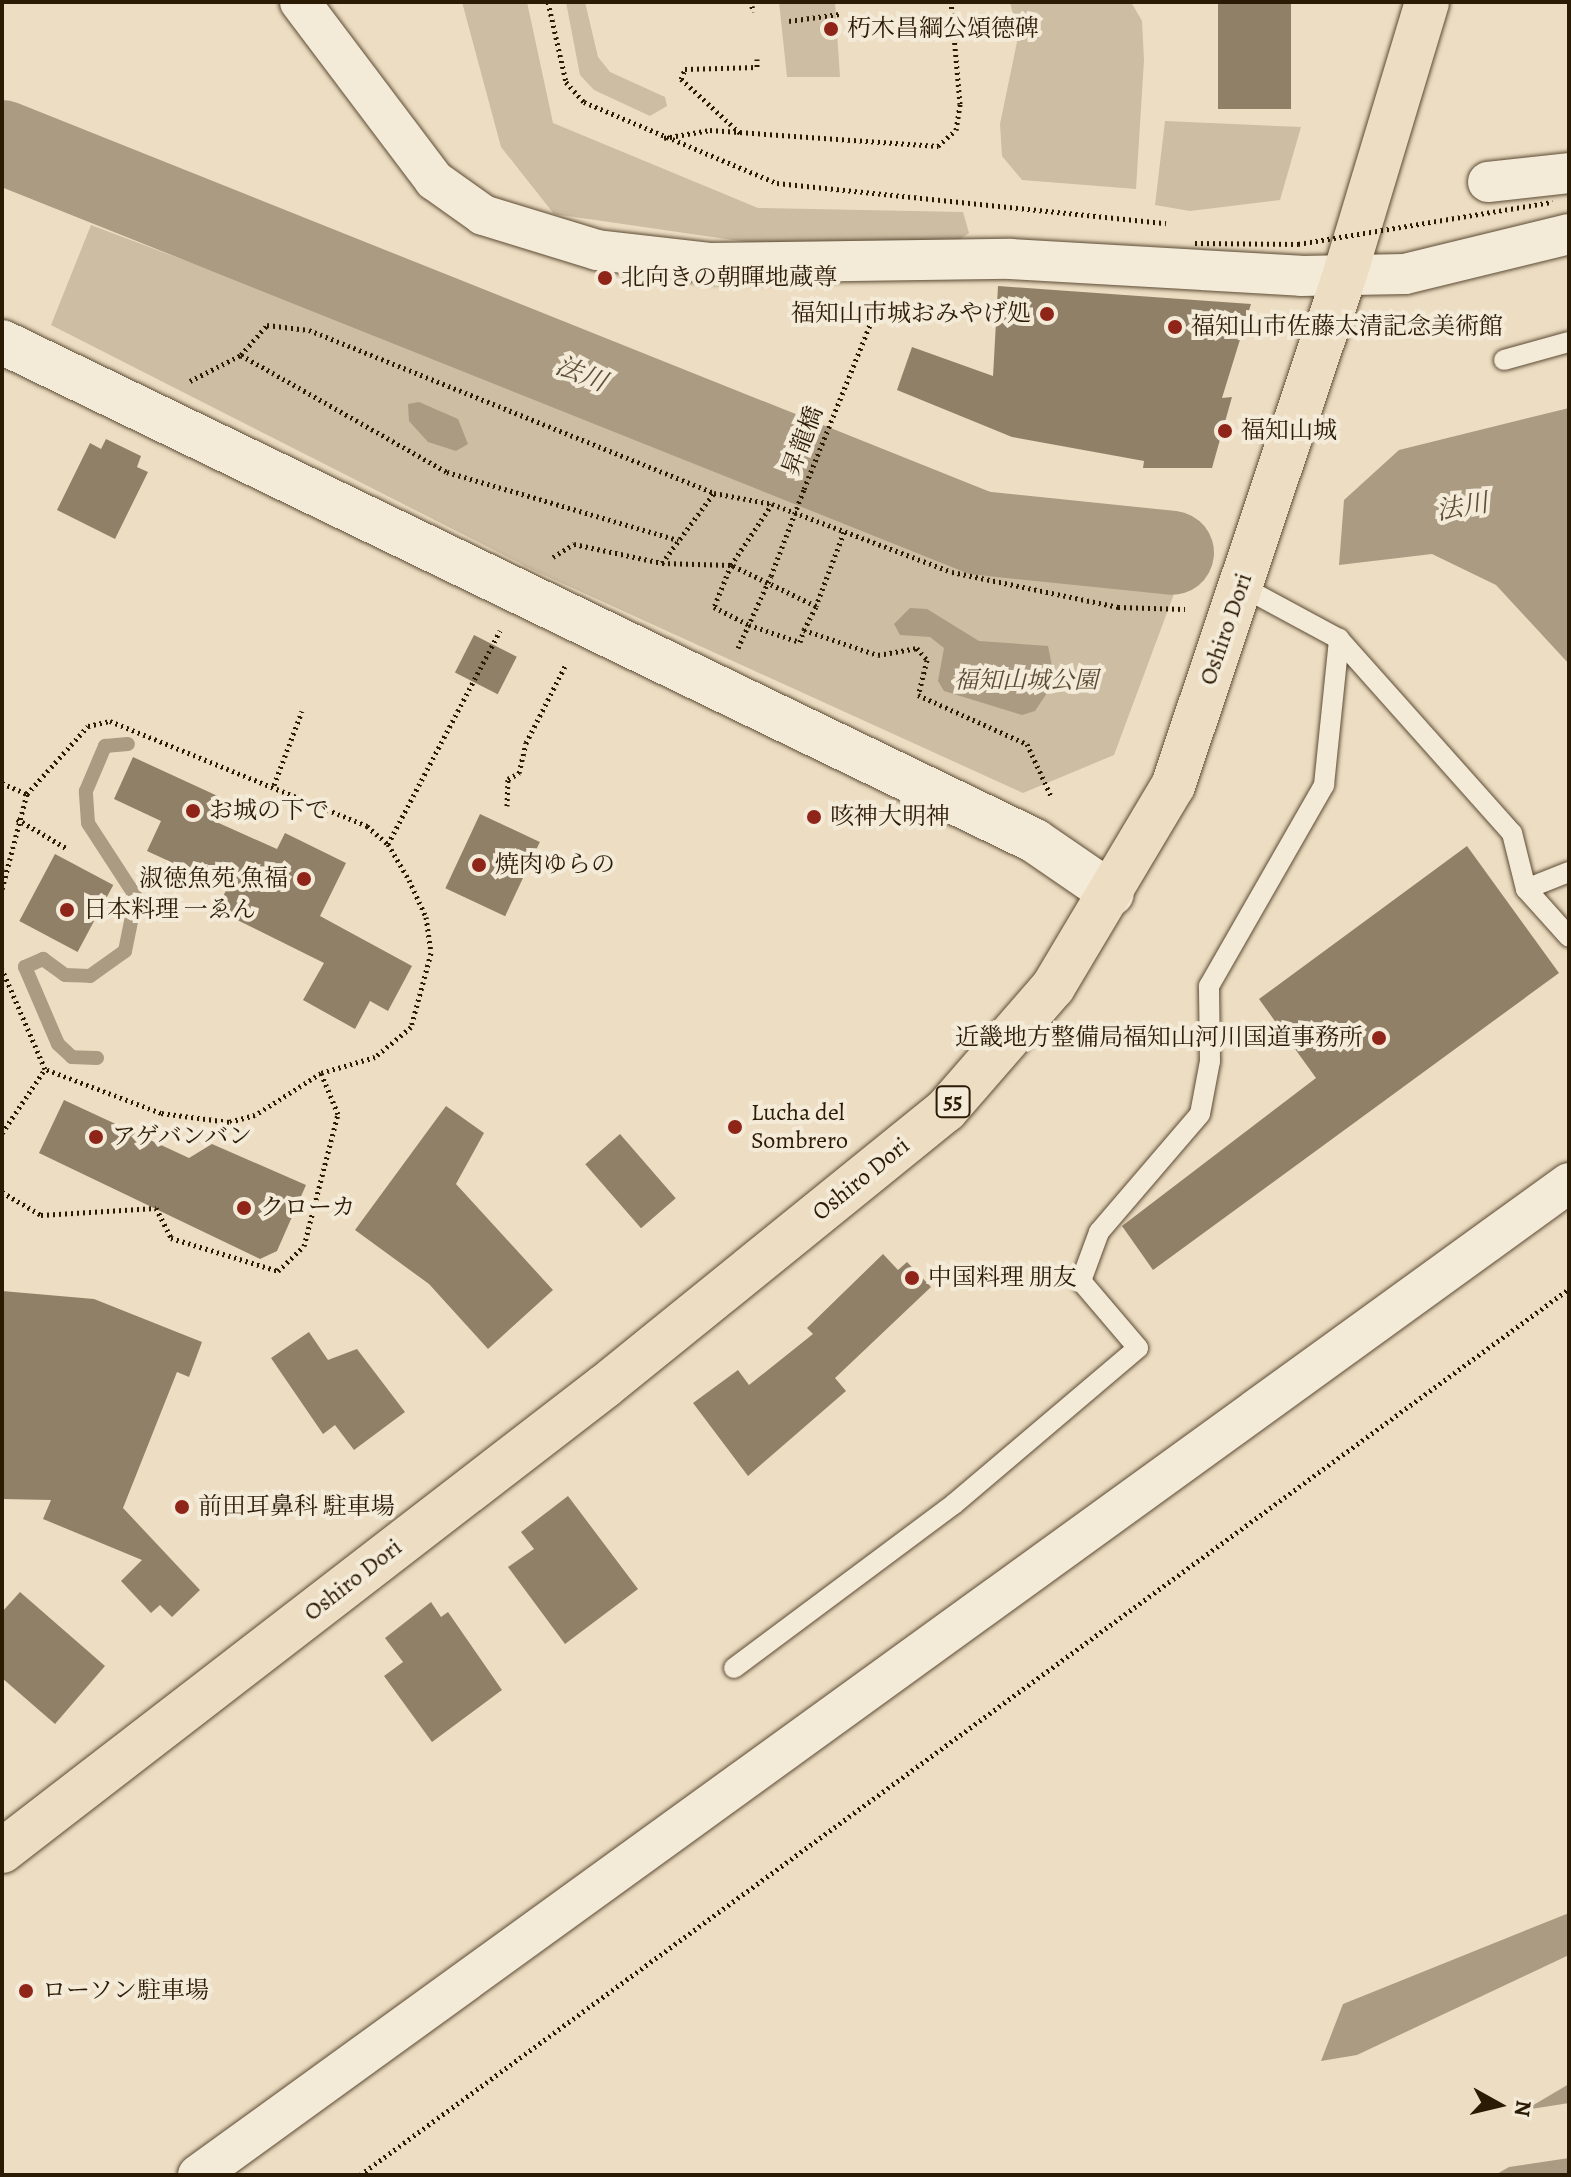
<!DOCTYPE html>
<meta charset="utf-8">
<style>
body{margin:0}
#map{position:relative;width:1571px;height:2177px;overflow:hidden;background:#eddec3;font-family:Alegreya,"Noto Serif JP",serif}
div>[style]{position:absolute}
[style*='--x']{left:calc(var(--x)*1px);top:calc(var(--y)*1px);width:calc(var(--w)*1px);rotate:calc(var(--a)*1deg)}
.green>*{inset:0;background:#ccbda3}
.water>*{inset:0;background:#ab9b82}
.stream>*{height:14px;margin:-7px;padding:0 7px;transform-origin:7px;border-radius:7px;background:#ab9b82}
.river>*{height:84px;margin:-42px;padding:0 42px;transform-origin:42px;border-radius:42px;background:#ab9b82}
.building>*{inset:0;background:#908067;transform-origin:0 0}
.path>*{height:5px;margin-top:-2.5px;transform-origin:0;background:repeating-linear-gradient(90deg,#2b1a04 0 2px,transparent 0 6px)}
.roads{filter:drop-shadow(0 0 2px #5c4b34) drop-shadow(0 0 2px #5c4b34)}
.lane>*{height:20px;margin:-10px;padding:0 10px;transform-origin:10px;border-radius:10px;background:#f3ead8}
.street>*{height:40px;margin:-20px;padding:0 20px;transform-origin:20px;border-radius:20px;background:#f3ead8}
.secondary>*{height:44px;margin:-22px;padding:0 22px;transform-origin:22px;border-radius:22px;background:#f3ead8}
.primary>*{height:44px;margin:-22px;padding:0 22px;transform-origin:22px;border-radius:22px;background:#eddec3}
.path-bridge>*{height:5px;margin-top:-2.5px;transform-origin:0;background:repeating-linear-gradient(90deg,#2b1a04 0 2px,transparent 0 6px)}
.dots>*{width:22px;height:22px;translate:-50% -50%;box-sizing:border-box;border:4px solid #f3ead8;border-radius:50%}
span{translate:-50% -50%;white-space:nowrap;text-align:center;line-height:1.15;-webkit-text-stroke:8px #f3ead8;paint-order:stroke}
.shield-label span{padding:2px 6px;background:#f3ead8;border:2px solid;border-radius:6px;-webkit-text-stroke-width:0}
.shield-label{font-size:22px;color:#2b1a04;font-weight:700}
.poi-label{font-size:24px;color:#2b1a04}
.left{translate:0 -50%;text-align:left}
.right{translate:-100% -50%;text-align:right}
.street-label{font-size:24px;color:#2b1a04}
.park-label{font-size:24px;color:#5b4b34;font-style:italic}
.water-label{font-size:26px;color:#5e4e36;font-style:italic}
.frame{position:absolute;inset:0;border:4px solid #2b1a04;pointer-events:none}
.north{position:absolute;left:1459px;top:2065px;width:80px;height:80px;-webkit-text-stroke:6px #f3ead8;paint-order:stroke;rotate:98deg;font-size:22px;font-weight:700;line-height:32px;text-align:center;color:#2b1a04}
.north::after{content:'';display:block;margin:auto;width:28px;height:36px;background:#2b1a04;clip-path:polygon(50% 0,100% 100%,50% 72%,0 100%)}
</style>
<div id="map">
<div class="green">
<i style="clip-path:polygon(462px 2px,527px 2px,553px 123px,758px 208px,963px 212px,969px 233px,959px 240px,767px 245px,554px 214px,501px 147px)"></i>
<i style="clip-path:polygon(566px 2px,585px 2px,598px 57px,610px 72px,665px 97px,667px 106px,650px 116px,594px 90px,580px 75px)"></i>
<i style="clip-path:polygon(779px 2px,835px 2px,840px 77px,787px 77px)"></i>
<i style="clip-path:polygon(1010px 2px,1131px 2px,1142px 21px,1144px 60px,1136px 189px,1022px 180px,1002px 156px,1000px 124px,1018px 37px)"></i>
<i style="clip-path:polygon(1165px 121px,1301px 127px,1280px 200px,1190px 211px,1155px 205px)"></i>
<i style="clip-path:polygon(91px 225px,1017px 575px,1174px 594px,1114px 755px,1023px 793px,533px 570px,51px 325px)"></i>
</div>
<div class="water">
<i style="clip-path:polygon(419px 402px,458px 419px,468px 444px,456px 451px,428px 442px,409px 421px,408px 404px)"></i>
<i style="clip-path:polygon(1569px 408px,1569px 664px,1496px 585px,1432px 554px,1339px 565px,1344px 500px,1399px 450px)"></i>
<i style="clip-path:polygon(910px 608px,927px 609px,979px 641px,1048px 646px,1055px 681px,1035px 711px,1022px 715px,944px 691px,938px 681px,944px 648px,930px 637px,900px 635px,894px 624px)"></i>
<i style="clip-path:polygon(1569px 1913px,1569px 1955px,1357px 2055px,1321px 2061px,1343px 2004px)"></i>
<i style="clip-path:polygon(1569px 2084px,1569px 2103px,1525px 2110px)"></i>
<i style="clip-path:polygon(1569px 2158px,1569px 2175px,1495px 2175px,1509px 2167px)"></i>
</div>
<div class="stream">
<i style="--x:97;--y:1058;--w:25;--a:-178"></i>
<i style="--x:72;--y:1057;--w:19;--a:-137"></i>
<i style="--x:58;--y:1044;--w:84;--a:-113.2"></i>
<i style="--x:25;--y:967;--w:20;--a:-24"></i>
<i style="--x:43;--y:959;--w:27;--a:36"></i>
<i style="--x:65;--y:975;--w:25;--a:2"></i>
<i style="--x:90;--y:976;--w:43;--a:-35.5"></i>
<i style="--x:125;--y:951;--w:55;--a:-78.5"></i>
<i style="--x:136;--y:897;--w:88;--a:-123"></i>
<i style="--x:88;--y:823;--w:32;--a:-94"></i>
<i style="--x:86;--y:791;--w:49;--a:-67.1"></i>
<i style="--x:105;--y:746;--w:23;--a:-5"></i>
</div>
<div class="river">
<i style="--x:2;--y:142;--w:1053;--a:21.79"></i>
<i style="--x:980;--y:533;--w:193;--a:5.9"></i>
</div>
<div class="building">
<i style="left:1218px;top:2px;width:73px;height:107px"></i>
<i style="clip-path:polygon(998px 286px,1251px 304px,1222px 398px,1232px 397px,1212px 468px,1143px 468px,1144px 461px,1012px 437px,897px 390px,912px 347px,993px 376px)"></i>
<i style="clip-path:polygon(106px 439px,141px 456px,137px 467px,148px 472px,115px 539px,57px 510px,90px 443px,101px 449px)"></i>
<i style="left:474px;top:635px;width:48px;height:42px;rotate:27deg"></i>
<i style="clip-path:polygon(133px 757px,222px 798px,212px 820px,277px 849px,285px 833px,346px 863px,320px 916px,412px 966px,388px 1011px,370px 1001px,355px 1029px,303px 1000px,324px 963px,217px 910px,227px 888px,147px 851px,161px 821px,114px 799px)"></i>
<i style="left:480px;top:814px;width:66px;height:82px;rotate:25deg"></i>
<i style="clip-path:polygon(1467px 846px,1559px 973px,1153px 1270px,1122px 1226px,1316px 1078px,1259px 999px)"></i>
<i style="left:55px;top:854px;width:66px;height:76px;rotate:28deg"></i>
<i style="clip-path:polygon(64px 1100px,189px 1158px,212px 1144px,306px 1185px,277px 1251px,260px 1259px,39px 1153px)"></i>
<i style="clip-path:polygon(446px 1106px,484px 1133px,456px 1184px,553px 1290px,488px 1349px,429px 1284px,355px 1230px)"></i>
<i style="left:620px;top:1134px;width:85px;height:46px;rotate:49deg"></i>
<i style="clip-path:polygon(883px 1254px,898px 1270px,907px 1262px,931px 1287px,835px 1378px,846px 1391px,748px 1476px,693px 1403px,738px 1370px,749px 1385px,813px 1334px,807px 1328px)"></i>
<i style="clip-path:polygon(2px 1291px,94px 1299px,202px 1342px,189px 1377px,177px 1372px,123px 1508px,200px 1590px,172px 1617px,160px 1605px,151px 1613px,121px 1581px,142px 1560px,43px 1519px,51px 1500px,2px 1499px)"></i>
<i style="clip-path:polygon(309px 1332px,328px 1360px,357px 1349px,405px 1412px,354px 1450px,335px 1425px,323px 1434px,271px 1358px)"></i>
<i style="clip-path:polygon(568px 1496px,638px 1589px,565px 1644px,508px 1567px,534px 1549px,521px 1532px)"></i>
<i style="clip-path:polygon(20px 1592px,105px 1666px,55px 1724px,2px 1678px,2px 1612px)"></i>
<i style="clip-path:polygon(431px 1602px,441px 1617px,448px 1612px,502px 1690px,432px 1742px,384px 1676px,403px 1662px,385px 1638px)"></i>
</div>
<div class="path">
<i style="--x:548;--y:2;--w:82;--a:77.3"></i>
<i style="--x:566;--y:82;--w:27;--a:48"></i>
<i style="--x:584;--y:102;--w:209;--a:22.8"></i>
<i style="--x:777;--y:183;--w:391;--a:5.9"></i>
<i style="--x:752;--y:6;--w:6;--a:81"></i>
<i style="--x:789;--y:21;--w:51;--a:-7.8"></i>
<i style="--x:740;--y:133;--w:80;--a:-137.5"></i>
<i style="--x:681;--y:79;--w:11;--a:-68"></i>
<i style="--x:685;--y:69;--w:72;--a:-1.6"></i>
<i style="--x:757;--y:67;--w:8;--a:-90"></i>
<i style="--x:664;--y:138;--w:47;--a:-9.9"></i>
<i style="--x:710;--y:130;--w:229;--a:4"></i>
<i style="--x:938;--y:146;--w:24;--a:-42"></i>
<i style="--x:956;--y:130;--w:26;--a:-81"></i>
<i style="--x:960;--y:104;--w:102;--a:-95"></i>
<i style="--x:241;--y:355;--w:40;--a:-49"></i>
<i style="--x:267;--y:325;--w:42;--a:6.8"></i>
<i style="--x:309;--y:330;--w:437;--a:21.9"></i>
<i style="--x:714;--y:493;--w:59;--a:10.7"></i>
<i style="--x:190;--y:381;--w:57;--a:-27"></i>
<i style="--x:241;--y:355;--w:237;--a:29.6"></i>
<i style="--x:447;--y:472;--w:241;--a:16.4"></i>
<i style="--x:804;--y:489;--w:198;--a:-68.1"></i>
<i style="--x:844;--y:532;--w:79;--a:110.7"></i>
<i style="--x:816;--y:606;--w:94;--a:-154.2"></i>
<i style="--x:731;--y:565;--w:73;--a:-56.1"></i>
<i style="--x:772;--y:504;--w:192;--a:20.7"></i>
<i style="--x:952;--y:572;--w:170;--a:11.9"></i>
<i style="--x:1118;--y:607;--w:67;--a:1.7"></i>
<i style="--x:553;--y:557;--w:25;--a:-32"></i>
<i style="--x:574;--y:544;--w:90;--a:12.2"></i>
<i style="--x:662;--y:563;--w:69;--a:1.7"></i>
<i style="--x:731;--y:565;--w:45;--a:112"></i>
<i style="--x:714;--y:607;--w:39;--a:27"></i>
<i style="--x:749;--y:625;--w:54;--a:18.4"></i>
<i style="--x:800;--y:642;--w:13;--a:-72"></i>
<i style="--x:804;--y:630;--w:78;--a:18.7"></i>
<i style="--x:878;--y:655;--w:40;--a:-10"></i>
<i style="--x:917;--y:648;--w:16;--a:50"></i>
<i style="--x:927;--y:660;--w:36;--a:104"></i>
<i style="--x:918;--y:695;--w:120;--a:24.2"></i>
<i style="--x:1027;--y:744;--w:57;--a:65.2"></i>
<i style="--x:662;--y:563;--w:87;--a:-53.4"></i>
<i style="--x:804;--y:630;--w:27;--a:-63"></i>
<i style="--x:738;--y:648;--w:79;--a:-65.4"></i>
<i style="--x:2;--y:783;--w:27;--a:24"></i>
<i style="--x:274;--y:785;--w:79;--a:-69.3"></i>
<i style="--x:507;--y:806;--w:27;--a:-88"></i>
<i style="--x:508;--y:779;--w:13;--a:-29"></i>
<i style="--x:519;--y:773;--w:31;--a:-77"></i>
<i style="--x:526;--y:743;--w:89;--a:-63.1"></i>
<i style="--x:17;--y:819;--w:57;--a:30.6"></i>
<i style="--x:388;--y:844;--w:241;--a:-62.3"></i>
<i style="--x:2;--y:889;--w:98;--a:-75.3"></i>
<i style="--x:27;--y:794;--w:91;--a:-48.1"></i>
<i style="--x:88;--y:726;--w:23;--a:-13"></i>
<i style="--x:110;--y:721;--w:278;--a:22.2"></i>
<i style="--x:367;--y:826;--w:28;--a:41"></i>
<i style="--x:388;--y:844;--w:42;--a:59.7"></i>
<i style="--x:409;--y:880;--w:41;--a:65.3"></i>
<i style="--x:426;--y:917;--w:36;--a:82"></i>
<i style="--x:431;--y:953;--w:77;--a:105.1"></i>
<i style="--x:411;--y:1027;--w:47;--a:140.2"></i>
<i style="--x:375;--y:1057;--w:56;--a:163.5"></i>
<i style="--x:321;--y:1073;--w:78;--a:147.5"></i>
<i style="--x:255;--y:1115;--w:27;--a:165"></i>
<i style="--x:229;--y:1122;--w:69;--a:-172.5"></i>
<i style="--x:161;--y:1113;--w:124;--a:-159.2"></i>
<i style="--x:45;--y:1069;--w:109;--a:-113.3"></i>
<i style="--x:2;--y:1133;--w:77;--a:-56.1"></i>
<i style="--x:2;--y:1192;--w:45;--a:30.5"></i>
<i style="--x:41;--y:1215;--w:115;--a:-3.5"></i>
<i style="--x:156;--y:1208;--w:34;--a:63"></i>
<i style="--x:171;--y:1238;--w:112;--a:17.1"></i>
<i style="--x:278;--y:1271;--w:36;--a:-44"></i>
<i style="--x:304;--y:1246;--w:136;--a:-75.6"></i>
<i style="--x:338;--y:1114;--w:44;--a:-112.5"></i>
<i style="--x:360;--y:2175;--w:1499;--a:-36.24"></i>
</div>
<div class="roads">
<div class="lane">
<i style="--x:1504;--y:360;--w:67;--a:-15.5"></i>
<i style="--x:1339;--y:639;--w:260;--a:48.3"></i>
<i style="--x:1512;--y:833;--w:58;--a:76"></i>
<i style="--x:1526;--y:889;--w:64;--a:48.1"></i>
<i style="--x:1526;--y:889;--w:46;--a:-21.6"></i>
<i style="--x:734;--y:1668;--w:274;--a:-36.7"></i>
<i style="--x:954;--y:1504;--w:241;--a:-40.3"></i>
<i style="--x:1138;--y:1348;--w:88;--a:-130.4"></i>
<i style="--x:1081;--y:1281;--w:52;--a:-69.8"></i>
<i style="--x:1099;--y:1232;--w:155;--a:-49.4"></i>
<i style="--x:1200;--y:1114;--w:54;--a:-79.3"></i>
<i style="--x:1210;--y:1061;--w:75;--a:-90.8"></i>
<i style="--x:1209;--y:986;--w:232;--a:-60.2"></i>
<i style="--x:1324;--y:785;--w:147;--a:-84.1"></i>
<i style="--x:1339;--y:639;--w:111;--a:-151.6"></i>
</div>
<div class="street">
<i style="--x:300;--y:2;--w:223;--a:53"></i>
<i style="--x:434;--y:180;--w:60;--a:35.5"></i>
<i style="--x:483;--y:215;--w:119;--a:17.1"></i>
<i style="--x:597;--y:250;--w:115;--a:6.5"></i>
<i style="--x:711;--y:263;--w:299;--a:-0.8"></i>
<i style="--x:1010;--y:259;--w:291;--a:3.3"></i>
<i style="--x:1301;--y:276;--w:104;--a:-1.1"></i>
<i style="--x:1405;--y:274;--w:169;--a:-13.7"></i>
<i style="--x:1488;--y:182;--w:81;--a:-6.3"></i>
<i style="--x:198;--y:2175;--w:1692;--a:-35.89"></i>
</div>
<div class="secondary">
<i style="--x:2;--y:342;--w:1147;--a:25.78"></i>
<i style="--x:1035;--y:841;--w:93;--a:34.5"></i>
</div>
<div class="primary">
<i style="--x:2;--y:1851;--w:761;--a:-37.64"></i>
<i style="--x:605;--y:1386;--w:439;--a:-39"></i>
<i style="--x:946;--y:1110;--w:163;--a:-49"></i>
<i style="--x:1053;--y:987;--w:234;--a:-59.2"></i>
<i style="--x:1173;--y:786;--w:540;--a:-71.43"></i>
<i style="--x:1345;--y:274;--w:284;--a:-73.2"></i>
</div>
</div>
<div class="path-bridge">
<i style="--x:1195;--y:243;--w:103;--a:0.6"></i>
<i style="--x:1298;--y:244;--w:258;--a:-9.4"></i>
<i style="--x:771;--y:576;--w:93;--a:-69.2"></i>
</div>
<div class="dots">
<i style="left:831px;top:29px;background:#8f2418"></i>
<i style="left:605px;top:278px;background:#8f2418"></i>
<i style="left:1047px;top:314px;background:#8f2418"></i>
<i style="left:1175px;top:327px;background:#8f2418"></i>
<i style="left:1225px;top:431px;background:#8f2418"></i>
<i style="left:193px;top:811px;background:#8f2418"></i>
<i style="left:814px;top:817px;background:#8f2418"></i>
<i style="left:479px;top:865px;background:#8f2418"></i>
<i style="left:304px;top:879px;background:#8f2418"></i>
<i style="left:67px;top:910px;background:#8f2418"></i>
<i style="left:1379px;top:1038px;background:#8f2418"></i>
<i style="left:735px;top:1127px;background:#8f2418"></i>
<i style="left:96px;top:1137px;background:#8f2418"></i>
<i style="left:244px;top:1208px;background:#8f2418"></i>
<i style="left:912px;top:1278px;background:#8f2418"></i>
<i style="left:182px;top:1507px;background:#8f2418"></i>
<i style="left:26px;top:1991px;background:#8f2418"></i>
</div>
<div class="shield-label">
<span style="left:953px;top:1102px">55</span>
</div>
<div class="poi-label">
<span class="left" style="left:847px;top:29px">朽木昌綱公頌德碑</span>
<span class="left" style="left:621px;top:278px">北向きの朝暉地蔵尊</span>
<span class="right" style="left:1031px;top:314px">福知山市城おみやげ処</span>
<span class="left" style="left:1191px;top:327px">福知山市佐藤太清記念美術館</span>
<span class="left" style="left:1241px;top:431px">福知山城</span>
<span class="left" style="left:209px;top:811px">お城の下で</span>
<span class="left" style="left:830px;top:817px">咳神大明神</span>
<span class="left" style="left:495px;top:865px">焼肉ゆらの</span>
<span class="right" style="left:288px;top:879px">淑徳魚苑 魚福</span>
<span class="left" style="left:83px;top:910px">日本料理 一ゑん</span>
<span class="right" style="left:1363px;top:1038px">近畿地方整備局福知山河川国道事務所</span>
<span class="left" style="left:751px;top:1127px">Lucha del<br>Sombrero</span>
<span class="left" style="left:112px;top:1137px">アゲバンバン</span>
<span class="left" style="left:260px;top:1208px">クローカ</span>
<span class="left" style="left:928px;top:1278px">中国料理 朋友</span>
<span class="left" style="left:198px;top:1507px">前田耳鼻科 駐車場</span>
<span class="left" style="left:42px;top:1991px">ローソン駐車場</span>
</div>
<div class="street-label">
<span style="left:803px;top:441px;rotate:-69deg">昇龍橋</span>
<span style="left:1226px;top:629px;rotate:-71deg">Oshiro Dori</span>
<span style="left:861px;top:1179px;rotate:-39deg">Oshiro Dori</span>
<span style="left:353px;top:1580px;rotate:-38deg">Oshiro Dori</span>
</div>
<div class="park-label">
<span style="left:1026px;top:681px">福知山城公園</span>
</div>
<div class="water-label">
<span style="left:581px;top:374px;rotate:22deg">法川</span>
<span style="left:1462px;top:507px;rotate:-10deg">法川</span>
</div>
<div class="frame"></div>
<div class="north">N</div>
</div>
